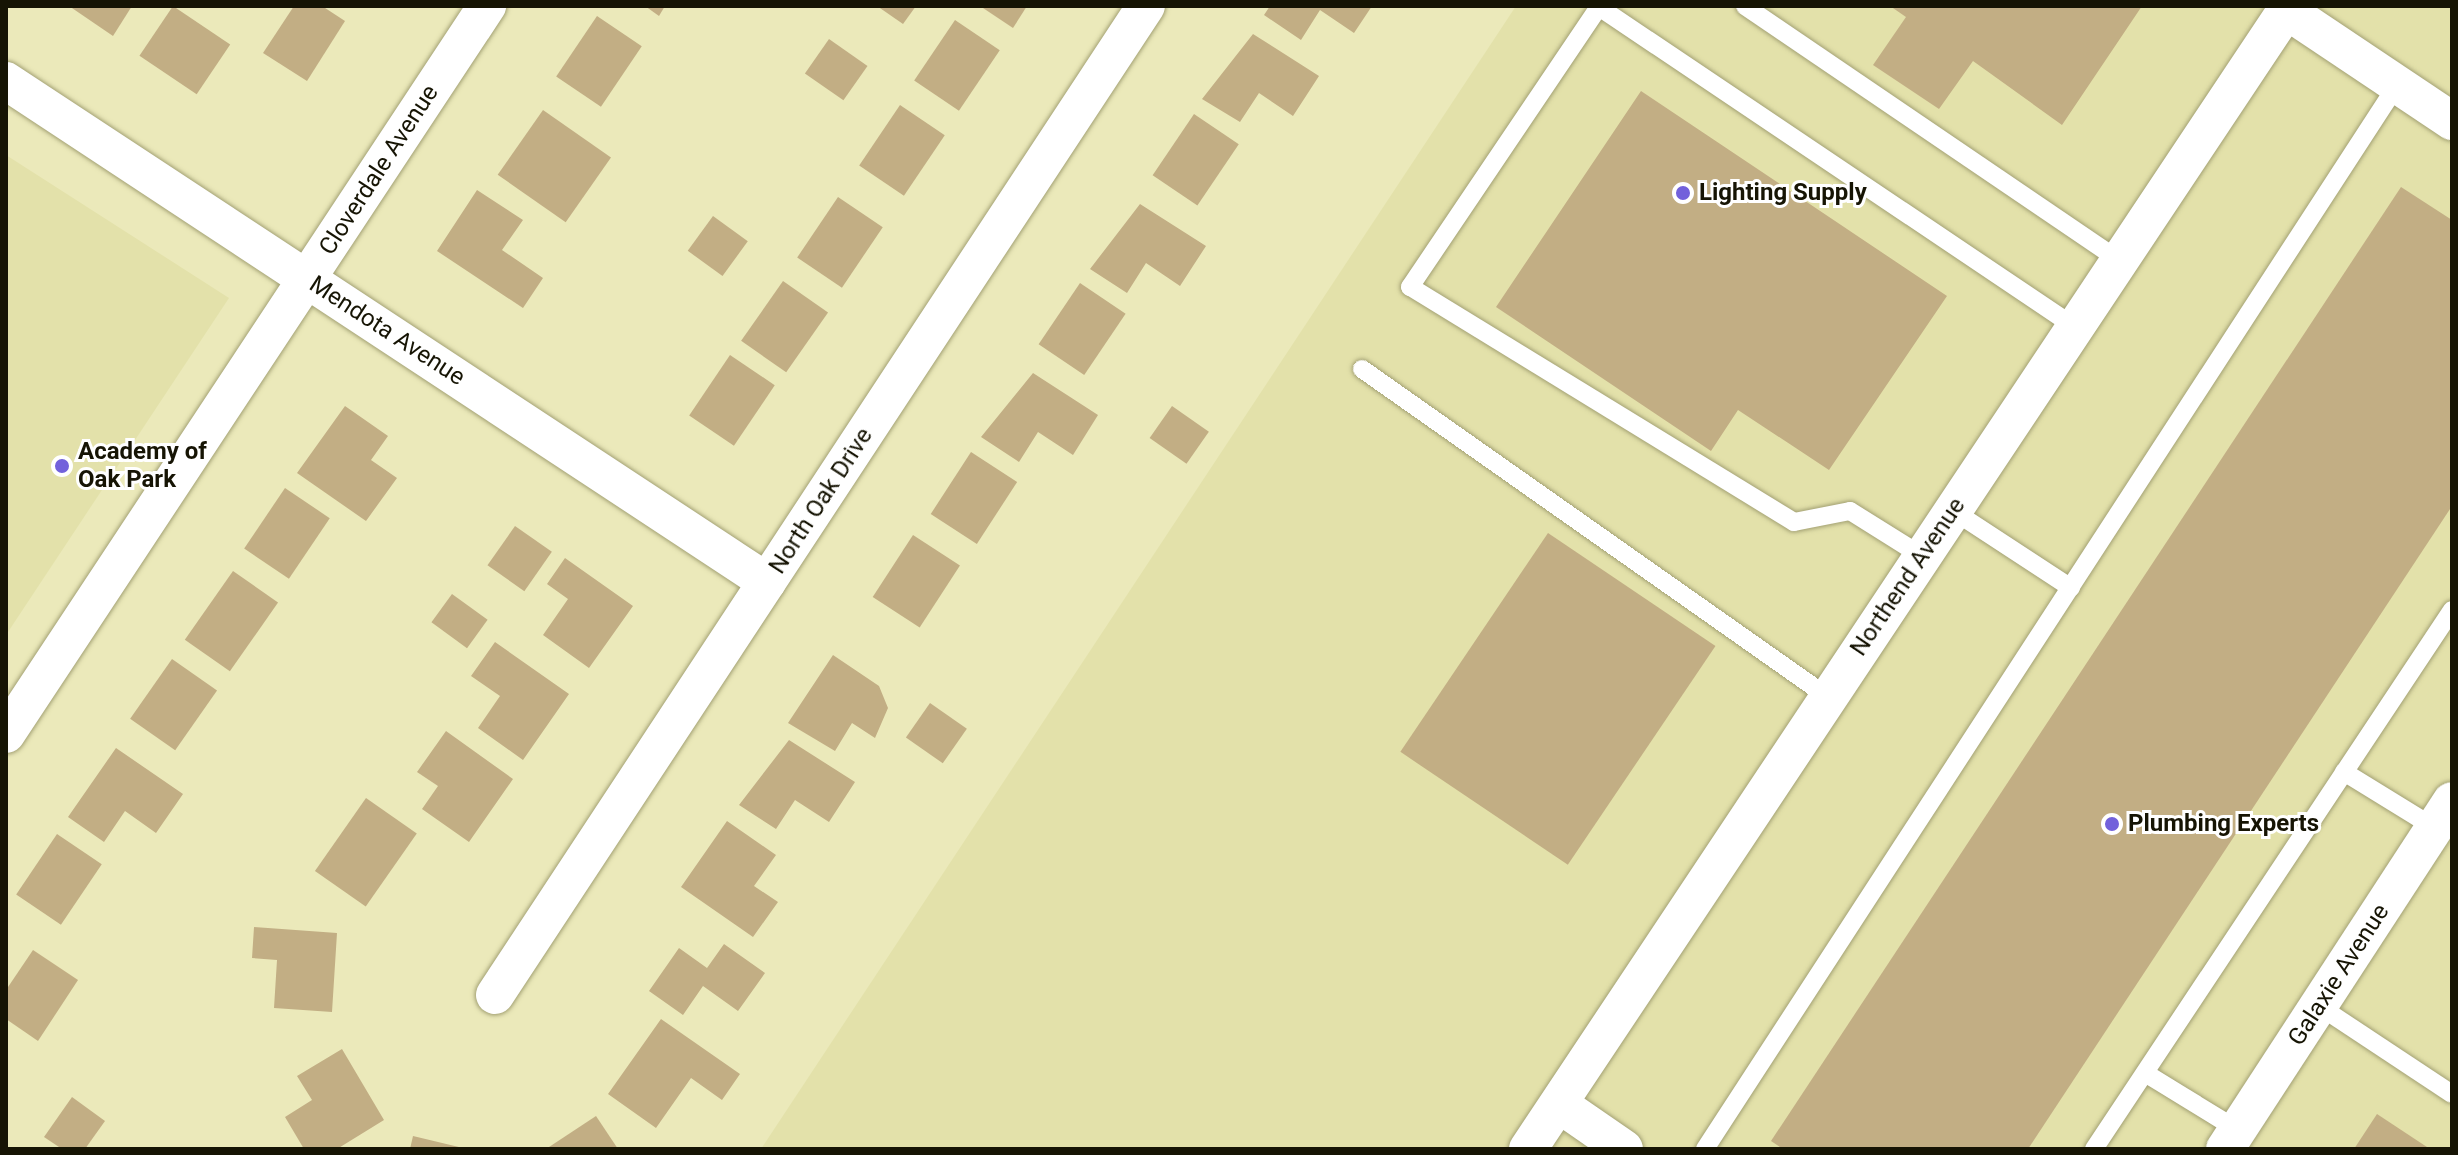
<!DOCTYPE html>
<style>
body{margin:0}
#map{position:relative;width:2458px;height:1155px;overflow:hidden;background:#ebe9ba;font-family:Roboto,sans-serif}
div>[style]{position:absolute}
[style*='--x']{left:calc(var(--x)*1px);top:calc(var(--y)*1px);width:calc(var(--w)*1px);rotate:calc(var(--a)*1deg)}
.built>*{inset:0;background:#e3e1aa}
.building>*{inset:0;background:#c2ae84;transform-origin:0 0}
.roads{filter:drop-shadow(0 0 2px #a3a174) drop-shadow(0 0 2px #a3a174)}
.lane>*{height:18px;margin:-9px;padding:0 9px;transform-origin:9px;border-radius:9px;background:#fff}
.street>*{height:38px;margin:-19px;padding:0 19px;transform-origin:19px;border-radius:19px;background:#fff}
.dots>*{width:22px;height:22px;translate:-50% -50%;box-sizing:border-box;border:4px solid #fff;border-radius:50%}
span{translate:-50% -50%;white-space:nowrap;text-align:center;line-height:1.15;-webkit-text-stroke:6px #fff;paint-order:stroke}
.street-label{font-size:24px;color:#161404}
.poi-label{font-size:24px;color:#161404;font-weight:700}
.left{translate:0 -50%;text-align:left}
.frame{position:absolute;inset:0;border:8px solid #161404;pointer-events:none}
</style>
<div id="map">
<div class="built">
<i style="clip-path:polygon(1516px 6px,2452px 6px,2452px 1149px,761px 1149px)"></i>
<i style="clip-path:polygon(6px 155px,229px 298px,6px 635px)"></i>
</div>
<div class="building">
<i style="clip-path:polygon(69px 6px,132px 6px,113px 36px)"></i>
<i style="left:173px;top:6px;width:69px;height:60px;rotate:34deg"></i>
<i style="clip-path:polygon(294px 6px,322px 6px,345px 21px,307px 81px,263px 53px)"></i>
<i style="clip-path:polygon(645px 6px,665px 6px,659px 16px)"></i>
<i style="clip-path:polygon(877px 6px,916px 6px,903px 24px)"></i>
<i style="clip-path:polygon(980px 6px,1027px 6px,1013px 28px)"></i>
<i style="clip-path:polygon(1270px 6px,1372px 6px,1354px 33px,1320px 10px,1301px 40px,1264px 15px)"></i>
<i style="clip-path:polygon(1890px 6px,2142px 6px,2062px 125px,1973px 61px,1939px 109px,1873px 65px,1906px 17px)"></i>
<i style="left:597px;top:16px;width:54px;height:73px;rotate:34deg"></i>
<i style="left:955px;top:20px;width:54px;height:73px;rotate:34deg"></i>
<i style="clip-path:polygon(1253px 34px,1319px 76px,1293px 116px,1259px 93px,1240px 122px,1202px 99px)"></i>
<i style="left:829px;top:39px;width:47px;height:42px;rotate:35deg"></i>
<i style="clip-path:polygon(1641px 91px,1947px 296px,1829px 470px,1738px 410px,1711px 451px,1496px 307px)"></i>
<i style="left:900px;top:105px;width:54px;height:73px;rotate:34deg"></i>
<i style="left:543px;top:110px;width:83px;height:79px;rotate:35deg"></i>
<i style="left:1194px;top:114px;width:54px;height:74px;rotate:34deg"></i>
<i style="clip-path:polygon(2401px 187px,2452px 220px,2452px 506px,2028px 1149px,1783px 1149px,1771px 1141px)"></i>
<i style="clip-path:polygon(477px 190px,523px 220px,502px 250px,543px 278px,523px 308px,437px 251px)"></i>
<i style="left:838px;top:197px;width:54px;height:73px;rotate:34deg"></i>
<i style="clip-path:polygon(1140px 204px,1206px 246px,1180px 286px,1146px 263px,1127px 293px,1090px 269px)"></i>
<i style="left:713px;top:216px;width:43px;height:43px;rotate:36deg"></i>
<i style="left:783px;top:281px;width:55px;height:73px;rotate:35deg"></i>
<i style="left:1080px;top:283px;width:55px;height:74px;rotate:34deg"></i>
<i style="left:730px;top:355px;width:54px;height:73px;rotate:34deg"></i>
<i style="clip-path:polygon(1033px 373px,1098px 415px,1073px 455px,1038px 432px,1019px 462px,981px 437px)"></i>
<i style="clip-path:polygon(345px 406px,388px 436px,371px 460px,397px 478px,366px 521px,297px 473px)"></i>
<i style="left:1172px;top:406px;width:45px;height:39px;rotate:35deg"></i>
<i style="left:971px;top:452px;width:55px;height:74px;rotate:33deg"></i>
<i style="left:285px;top:488px;width:54px;height:73px;rotate:34deg"></i>
<i style="left:515px;top:526px;width:45px;height:48px;rotate:35deg"></i>
<i style="left:1548px;top:533px;width:202px;height:264px;rotate:34deg"></i>
<i style="left:913px;top:535px;width:56px;height:74px;rotate:33deg"></i>
<i style="clip-path:polygon(565px 558px,633px 606px,589px 668px,543px 635px,568px 599px,547px 584px)"></i>
<i style="left:233px;top:571px;width:55px;height:84px;rotate:35deg"></i>
<i style="left:452px;top:594px;width:44px;height:35px;rotate:36deg"></i>
<i style="clip-path:polygon(495px 642px,569px 694px,523px 760px,478px 728px,500px 696px,471px 676px)"></i>
<i style="clip-path:polygon(833px 655px,879px 686px,888px 708px,875px 738px,852px 723px,835px 751px,788px 723px)"></i>
<i style="left:172px;top:659px;width:55px;height:73px;rotate:35deg"></i>
<i style="left:930px;top:703px;width:45px;height:42px;rotate:35deg"></i>
<i style="clip-path:polygon(446px 731px,513px 779px,469px 842px,422px 809px,438px 786px,417px 772px)"></i>
<i style="clip-path:polygon(789px 740px,855px 782px,829px 822px,795px 800px,776px 829px,739px 805px)"></i>
<i style="clip-path:polygon(116px 748px,183px 794px,156px 833px,125px 811px,104px 842px,68px 817px)"></i>
<i style="left:366px;top:798px;width:62px;height:89px;rotate:35deg"></i>
<i style="clip-path:polygon(727px 821px,776px 855px,754px 886px,778px 902px,753px 937px,681px 887px)"></i>
<i style="left:57px;top:834px;width:54px;height:73px;rotate:34deg"></i>
<i style="clip-path:polygon(254px 927px,337px 933px,332px 1012px,274px 1008px,277px 960px,252px 958px)"></i>
<i style="clip-path:polygon(724px 944px,765px 973px,738px 1011px,703px 986px,683px 1015px,649px 991px,679px 948px,707px 968px)"></i>
<i style="clip-path:polygon(33px 950px,78px 980px,38px 1041px,6px 1019px,6px 990px)"></i>
<i style="clip-path:polygon(661px 1019px,740px 1074px,722px 1100px,691px 1078px,656px 1128px,608px 1094px)"></i>
<i style="clip-path:polygon(342px 1049px,384px 1120px,337px 1149px,304px 1149px,285px 1117px,312px 1100px,297px 1076px)"></i>
<i style="clip-path:polygon(72px 1097px,105px 1121px,85px 1149px,62px 1149px,44px 1137px)"></i>
<i style="clip-path:polygon(2377px 1114px,2430px 1149px,2354px 1149px)"></i>
<i style="clip-path:polygon(596px 1116px,618px 1149px,546px 1149px)"></i>
<i style="clip-path:polygon(413px 1136px,463px 1148px,463px 1149px,410px 1149px)"></i>
</div>
<div class="roads">
<div class="lane">
<i style="--x:1745;--y:6;--w:452;--a:34.2"></i>
<i style="--x:1362;--y:369;--w:570;--a:35.14"></i>
<i style="--x:1952;--y:510;--w:142;--a:33.2"></i>
<i style="--x:1922;--y:556;--w:85;--a:-148"></i>
<i style="--x:1850;--y:511;--w:57;--a:168.9"></i>
<i style="--x:1794;--y:522;--w:450;--a:-148.5"></i>
<i style="--x:1410;--y:287;--w:338;--a:-56"></i>
<i style="--x:1599;--y:7;--w:574;--a:33.91"></i>
<i style="--x:2344;--y:772;--w:107;--a:31.6"></i>
<i style="--x:2319;--y:1006;--w:159;--a:33.5"></i>
<i style="--x:2145;--y:1073;--w:109;--a:31.5"></i>
<i style="--x:1705;--y:1149;--w:1269;--a:-56.96"></i>
<i style="--x:2094;--y:1149;--w:647;--a:-56.41"></i>
</div>
<div class="street">
<i style="--x:2286;--y:10;--w:200;--a:33.8"></i>
<i style="--x:6;--y:81;--w:911;--a:33.36"></i>
<i style="--x:6;--y:734;--w:873;--a:-56.55"></i>
<i style="--x:495;--y:995;--w:1184;--a:-56.65"></i>
<i style="--x:1559;--y:1104;--w:79;--a:34.7"></i>
<i style="--x:1528;--y:1149;--w:1373;--a:-56.34"></i>
<i style="--x:2225;--y:1149;--w:415;--a:-56.9"></i>
</div>
</div>
<div class="dots">
<i style="left:1683px;top:193px;background:#7261db"></i>
<i style="left:62px;top:466px;background:#7261db"></i>
<i style="left:2112px;top:824px;background:#7261db"></i>
</div>
<div class="street-label">
<span style="left:379px;top:170px;rotate:-57deg">Cloverdale Avenue</span>
<span style="left:387px;top:331px;rotate:33deg">Mendota Avenue</span>
<span style="left:821px;top:501px;rotate:-57deg">North Oak Drive</span>
<span style="left:1908px;top:577px;rotate:-56deg">Northend Avenue</span>
<span style="left:2339px;top:975px;rotate:-57deg">Galaxie Avenue</span>
</div>
<div class="poi-label">
<span class="left" style="left:1699px;top:193px">Lighting Supply</span>
<span class="left" style="left:78px;top:466px">Academy of<br>Oak Park</span>
<span class="left" style="left:2128px;top:824px">Plumbing Experts</span>
</div>
<div class="frame"></div>
</div>
